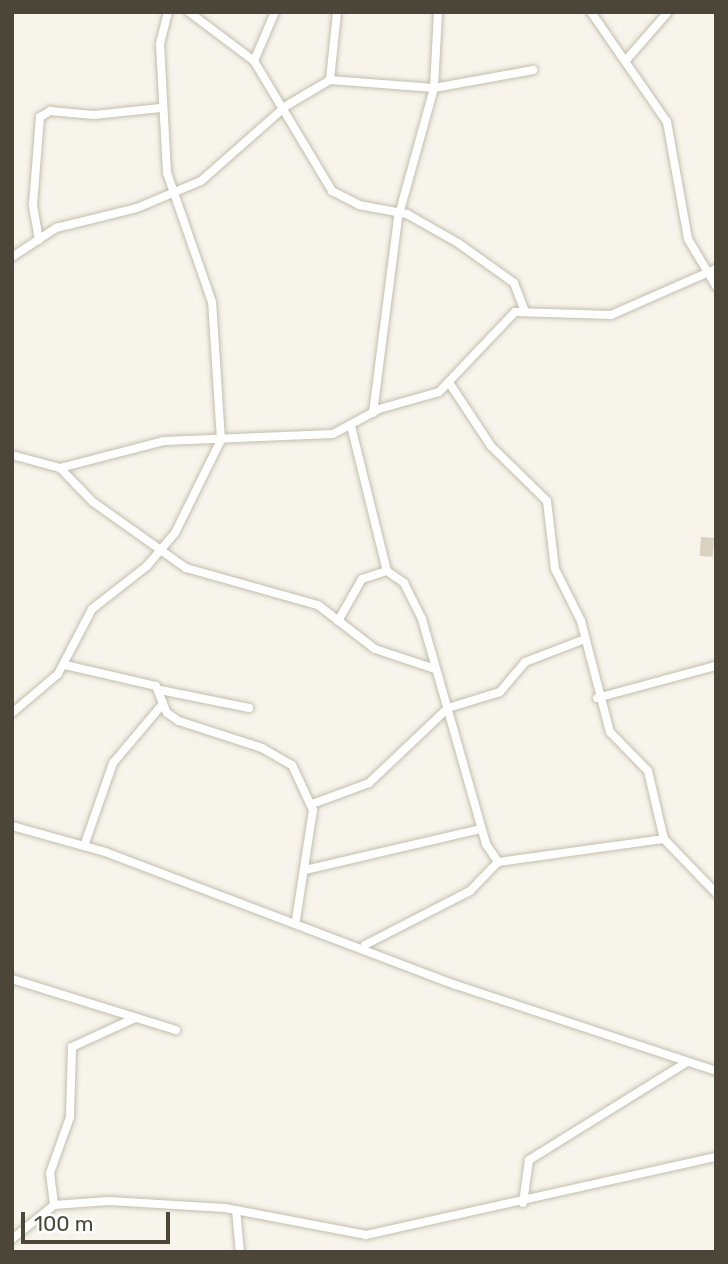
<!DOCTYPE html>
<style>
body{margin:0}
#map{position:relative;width:728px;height:1264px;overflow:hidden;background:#f6f4eb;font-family:Rubik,sans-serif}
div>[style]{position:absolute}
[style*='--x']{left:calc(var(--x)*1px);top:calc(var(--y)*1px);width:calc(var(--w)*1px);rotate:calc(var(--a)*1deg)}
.building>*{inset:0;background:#d9d2c0;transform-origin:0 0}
.roads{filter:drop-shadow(0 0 2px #c3bead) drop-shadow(0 0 2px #c3bead)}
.street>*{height:8px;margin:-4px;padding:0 4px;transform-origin:4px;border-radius:4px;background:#fff}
span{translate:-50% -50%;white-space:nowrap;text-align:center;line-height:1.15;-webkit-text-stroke:5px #fff;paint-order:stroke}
.frame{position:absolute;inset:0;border:14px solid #4c4638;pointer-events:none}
.scale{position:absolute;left:21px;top:1212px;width:149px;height:32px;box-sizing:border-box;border:4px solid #4c4638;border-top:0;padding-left:9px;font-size:21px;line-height:24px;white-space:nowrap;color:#4c4638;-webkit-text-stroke:5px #fff;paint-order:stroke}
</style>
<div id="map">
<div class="building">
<i style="left:701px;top:537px;width:13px;height:19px;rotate:4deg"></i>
</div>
<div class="roads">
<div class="street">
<i style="--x:189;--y:12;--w:81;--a:37"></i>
<i style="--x:254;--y:61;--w:152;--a:59"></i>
<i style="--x:332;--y:191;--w:30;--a:27"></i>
<i style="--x:359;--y:205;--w:49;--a:10.6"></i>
<i style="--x:407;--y:214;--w:59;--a:29.6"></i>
<i style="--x:458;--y:243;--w:69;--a:35.5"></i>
<i style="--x:514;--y:283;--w:28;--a:69"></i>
<i style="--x:591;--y:12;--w:134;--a:55.4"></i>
<i style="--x:667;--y:122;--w:119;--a:79.8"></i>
<i style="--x:688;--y:239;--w:55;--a:59.2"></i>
<i style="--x:627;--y:59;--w:62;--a:-48.9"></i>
<i style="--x:254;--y:61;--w:53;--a:-66.8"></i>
<i style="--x:330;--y:80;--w:68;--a:-84.1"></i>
<i style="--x:39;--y:240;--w:36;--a:-100"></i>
<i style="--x:33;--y:205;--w:88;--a:-85.5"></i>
<i style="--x:40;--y:117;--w:12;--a:-31"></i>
<i style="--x:50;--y:111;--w:44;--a:5.2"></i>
<i style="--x:94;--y:115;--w:67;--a:-6"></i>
<i style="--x:12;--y:257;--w:53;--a:-33.4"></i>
<i style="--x:56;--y:228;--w:83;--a:-13.9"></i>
<i style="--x:137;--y:208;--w:69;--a:-22.9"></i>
<i style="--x:201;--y:181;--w:113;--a:-41.4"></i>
<i style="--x:286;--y:106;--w:51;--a:-30.6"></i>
<i style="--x:330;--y:80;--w:104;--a:4.4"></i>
<i style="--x:434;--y:88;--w:101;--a:-10.3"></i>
<i style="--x:450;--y:384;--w:74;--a:56.5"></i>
<i style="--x:491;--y:446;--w:78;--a:44.5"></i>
<i style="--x:547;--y:501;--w:68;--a:83.3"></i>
<i style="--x:555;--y:569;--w:58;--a:63.4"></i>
<i style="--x:581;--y:621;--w:115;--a:75.4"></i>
<i style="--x:610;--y:732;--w:54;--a:45.7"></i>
<i style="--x:648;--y:771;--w:70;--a:76.8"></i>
<i style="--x:664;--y:839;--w:75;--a:46.1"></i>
<i style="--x:373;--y:413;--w:197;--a:-82.7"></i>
<i style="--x:398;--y:218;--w:135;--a:-74.5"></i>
<i style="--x:434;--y:88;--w:76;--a:-87"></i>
<i style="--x:351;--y:426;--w:149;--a:76.1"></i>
<i style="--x:12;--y:455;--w:50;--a:15.2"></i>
<i style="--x:60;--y:468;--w:107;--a:-14.6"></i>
<i style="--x:164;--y:441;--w:169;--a:-2.4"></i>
<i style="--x:333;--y:434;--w:52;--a:-28.5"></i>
<i style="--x:379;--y:409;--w:62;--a:-15.8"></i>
<i style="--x:439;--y:392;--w:110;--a:-46.5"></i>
<i style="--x:515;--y:312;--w:96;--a:1.8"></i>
<i style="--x:611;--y:315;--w:115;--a:-23.7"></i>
<i style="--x:60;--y:468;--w:47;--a:45.9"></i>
<i style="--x:93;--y:502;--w:114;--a:35.4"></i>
<i style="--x:186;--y:568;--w:137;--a:15.7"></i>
<i style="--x:318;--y:605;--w:72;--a:37.7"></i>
<i style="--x:375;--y:649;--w:63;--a:18.4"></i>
<i style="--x:338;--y:621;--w:48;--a:-60.3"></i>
<i style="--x:362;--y:579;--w:26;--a:-18"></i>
<i style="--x:387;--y:571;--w:21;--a:35"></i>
<i style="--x:404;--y:583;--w:40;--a:63.4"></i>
<i style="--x:422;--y:619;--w:234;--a:74.1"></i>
<i style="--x:486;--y:844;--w:22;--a:56"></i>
<i style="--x:498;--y:862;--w:40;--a:134"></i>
<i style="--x:470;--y:891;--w:118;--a:152.8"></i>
<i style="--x:65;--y:665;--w:93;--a:13"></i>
<i style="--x:156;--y:686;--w:29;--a:68"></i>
<i style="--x:167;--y:713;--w:14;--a:34"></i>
<i style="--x:179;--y:721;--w:87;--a:18"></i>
<i style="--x:262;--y:748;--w:34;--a:30"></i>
<i style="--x:292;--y:765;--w:50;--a:65"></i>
<i style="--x:313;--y:810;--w:111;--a:98.8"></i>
<i style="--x:160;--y:690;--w:91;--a:11.4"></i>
<i style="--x:597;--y:698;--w:123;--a:-15.1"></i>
<i style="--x:12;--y:713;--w:60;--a:-40.3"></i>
<i style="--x:58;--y:674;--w:73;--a:-62.4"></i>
<i style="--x:92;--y:609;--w:70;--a:-38"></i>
<i style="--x:147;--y:566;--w:43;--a:-49.7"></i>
<i style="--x:175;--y:533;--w:104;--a:-63.7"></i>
<i style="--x:221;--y:440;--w:138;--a:-93.7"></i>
<i style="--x:212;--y:302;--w:137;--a:-109.2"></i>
<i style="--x:167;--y:173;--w:129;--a:-93.1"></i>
<i style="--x:160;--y:44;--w:33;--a:-76"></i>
<i style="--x:312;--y:804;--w:61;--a:-20.2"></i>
<i style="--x:369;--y:783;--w:109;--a:-43.5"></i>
<i style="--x:448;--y:708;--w:54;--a:-17.1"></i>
<i style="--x:500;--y:692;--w:39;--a:-50"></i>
<i style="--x:525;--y:662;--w:64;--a:-21"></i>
<i style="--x:12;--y:826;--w:97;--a:15.6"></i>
<i style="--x:105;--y:852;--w:375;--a:20.8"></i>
<i style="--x:456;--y:985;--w:274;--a:18.3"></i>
<i style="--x:84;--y:846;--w:88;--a:-70.7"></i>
<i style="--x:113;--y:763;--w:76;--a:-49.8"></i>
<i style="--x:498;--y:862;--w:168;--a:-7.9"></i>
<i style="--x:305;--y:870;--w:181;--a:-13.1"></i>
<i style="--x:12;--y:979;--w:172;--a:17.3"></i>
<i style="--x:523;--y:1203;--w:43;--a:-82.1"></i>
<i style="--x:529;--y:1160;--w:186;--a:-31.8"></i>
<i style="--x:54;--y:1205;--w:32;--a:-97"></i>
<i style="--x:50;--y:1173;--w:59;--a:-70.3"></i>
<i style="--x:70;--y:1117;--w:70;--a:-88.4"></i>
<i style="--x:72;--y:1047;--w:69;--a:-24.7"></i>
<i style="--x:236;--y:1210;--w:42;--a:84.6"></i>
<i style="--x:12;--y:1239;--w:54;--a:-39"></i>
<i style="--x:54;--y:1205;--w:55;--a:-4.2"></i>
<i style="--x:109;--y:1201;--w:116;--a:3.5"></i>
<i style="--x:225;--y:1208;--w:144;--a:10.8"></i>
<i style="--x:366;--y:1235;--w:359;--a:-12.6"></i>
</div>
</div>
<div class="frame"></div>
<div class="scale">100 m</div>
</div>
